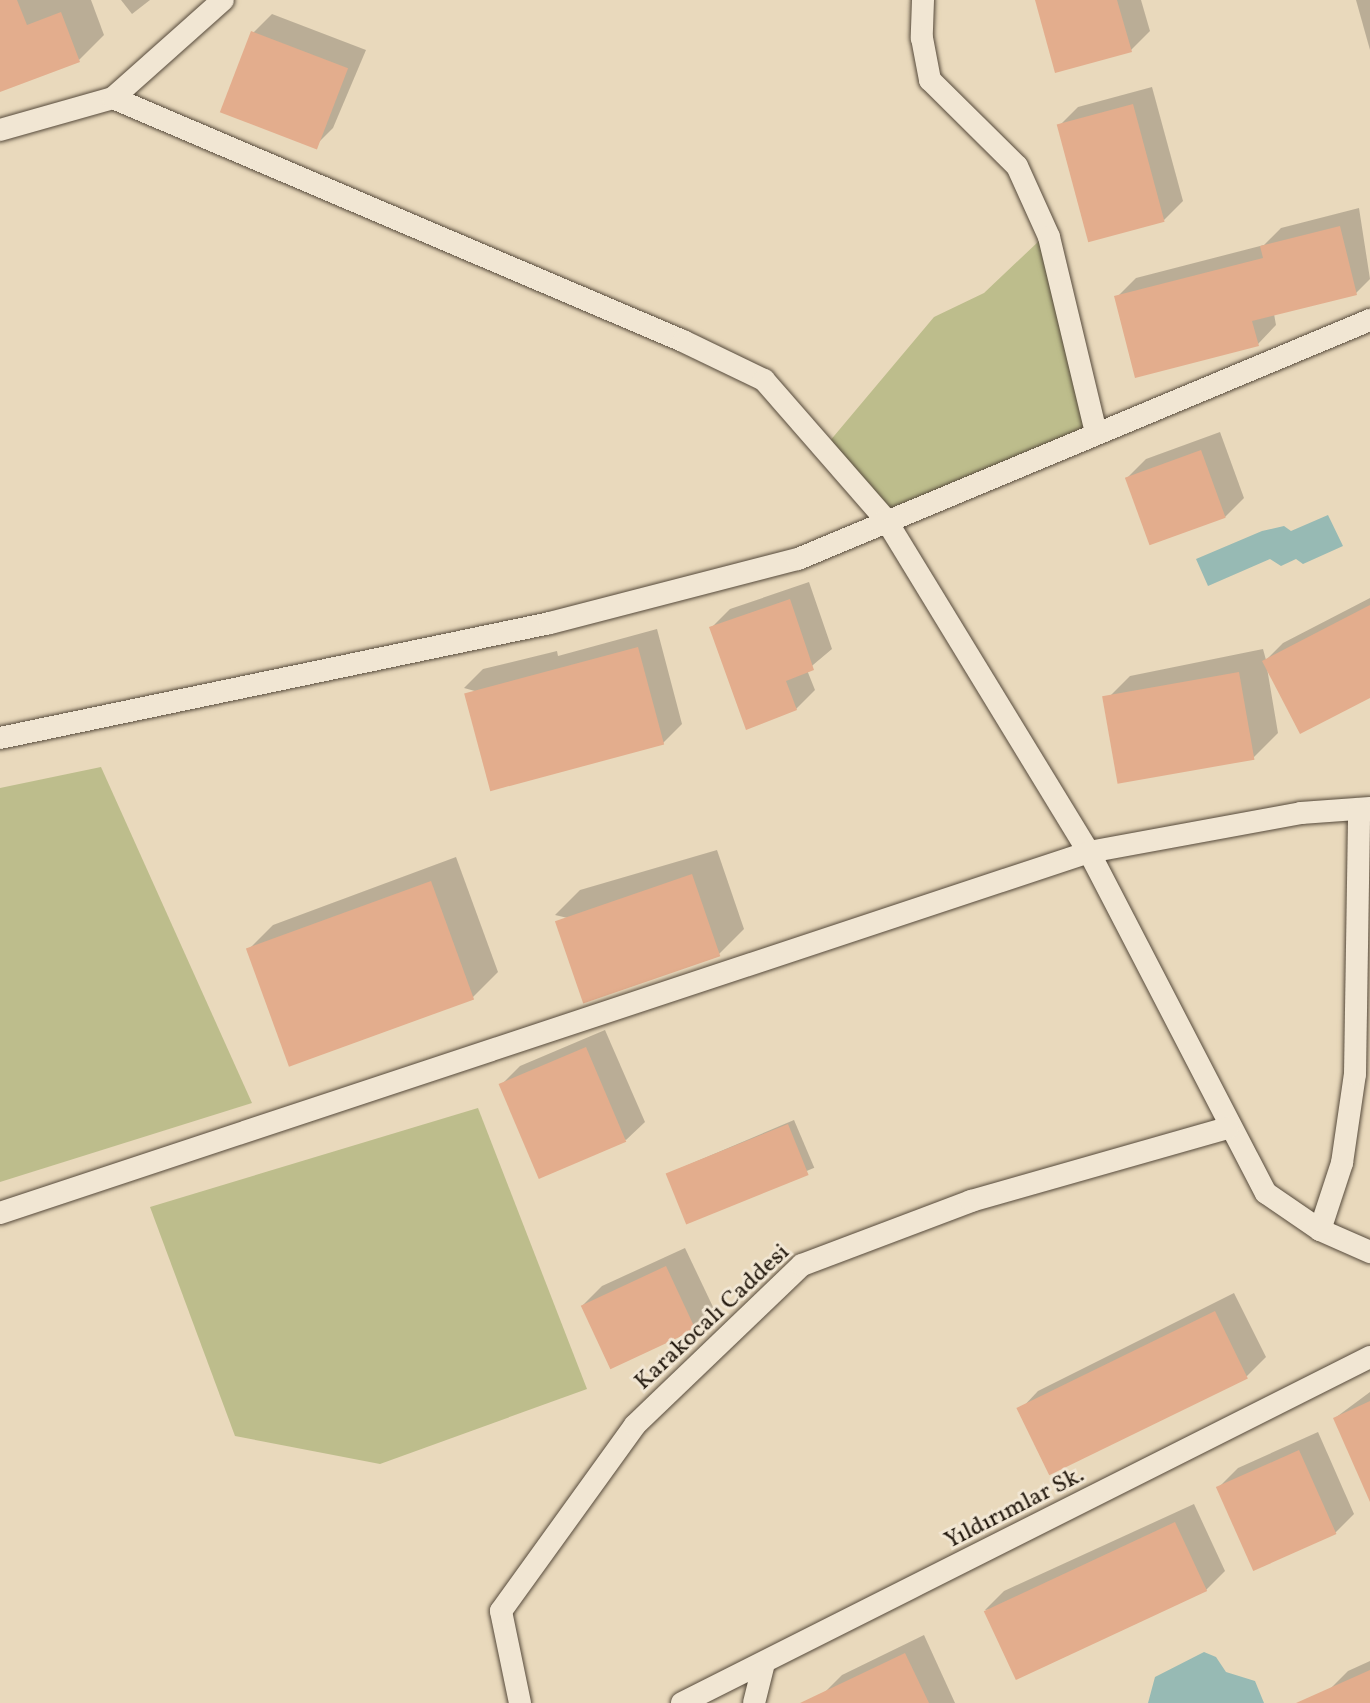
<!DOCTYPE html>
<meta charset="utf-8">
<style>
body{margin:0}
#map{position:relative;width:1370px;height:1703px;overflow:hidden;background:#e9d9bc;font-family:Vollkorn,serif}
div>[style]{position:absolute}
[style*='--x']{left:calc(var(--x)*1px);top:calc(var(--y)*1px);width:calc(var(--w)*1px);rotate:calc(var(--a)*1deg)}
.green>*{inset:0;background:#bdbd8c}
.water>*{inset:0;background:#97bab4}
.shadow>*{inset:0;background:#0003;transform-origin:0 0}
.building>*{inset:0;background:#e3ad8d;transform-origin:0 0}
.roads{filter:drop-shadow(0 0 2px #564a3b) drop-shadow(0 0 2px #564a3b)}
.minor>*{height:22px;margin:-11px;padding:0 11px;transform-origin:11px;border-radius:11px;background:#f1e6d3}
span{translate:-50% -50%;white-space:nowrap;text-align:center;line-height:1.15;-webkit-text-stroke:6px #f1e6d3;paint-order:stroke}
.street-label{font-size:24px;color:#251b10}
</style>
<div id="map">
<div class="green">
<i style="clip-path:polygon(1039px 241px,1086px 429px,889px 511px,829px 442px,934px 317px,984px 293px)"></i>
<i style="clip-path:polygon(101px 767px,252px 1103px,0 1182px,0 788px)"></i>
<i style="clip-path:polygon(478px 1108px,587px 1389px,380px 1464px,235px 1436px,150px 1207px)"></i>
</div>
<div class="water">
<i style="clip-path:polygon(1328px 515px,1343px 546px,1303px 564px,1296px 559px,1281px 566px,1270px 559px,1208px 586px,1196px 559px,1262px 531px,1284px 526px,1291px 531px)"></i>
<i style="clip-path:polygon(1204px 1652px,1216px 1657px,1226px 1672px,1255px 1681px,1264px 1703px,1148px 1703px,1155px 1677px)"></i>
</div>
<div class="shadow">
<i style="clip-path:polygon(0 0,91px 0,104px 35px,79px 60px,0 90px)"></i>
<i style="clip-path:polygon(121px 0,150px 0,132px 14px)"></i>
<i style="clip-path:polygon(1037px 0,1141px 0,1150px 31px,1131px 50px)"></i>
<i style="clip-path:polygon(1356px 0,1370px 0,1370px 50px)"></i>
<i style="clip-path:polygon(272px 14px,366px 50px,333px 128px,314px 147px,253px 33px)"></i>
<i style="clip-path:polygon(1152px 87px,1183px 201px,1164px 220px,1059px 126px,1078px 107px)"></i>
<i style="clip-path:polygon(1359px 208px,1370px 279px,1356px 293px,1274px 314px,1276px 325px,1258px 344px,1117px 297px,1136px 278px,1264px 245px,1281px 228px)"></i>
<i style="clip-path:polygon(1220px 432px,1244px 498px,1225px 517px,1127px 478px,1146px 459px)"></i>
<i style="clip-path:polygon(809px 582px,832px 649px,807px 670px,815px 690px,796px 709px,711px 628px,730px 609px)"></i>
<i style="clip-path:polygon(1370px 598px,1370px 696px,1267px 668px,1278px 733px,1253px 758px,1105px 701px,1130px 676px,1263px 649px,1266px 660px,1283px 643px)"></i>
<i style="clip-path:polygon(657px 629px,682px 724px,663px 743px,464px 688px,483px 669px,557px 651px,558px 656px)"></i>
<i style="clip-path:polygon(717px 850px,744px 929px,719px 954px,555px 915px,580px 890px)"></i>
<i style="clip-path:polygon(456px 857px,498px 972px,473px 997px,290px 1064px,248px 950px,273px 925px)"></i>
<i style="clip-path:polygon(605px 1030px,645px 1122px,626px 1140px,501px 1085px,520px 1066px)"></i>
<i style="left:794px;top:1120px;width:52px;height:137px;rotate:67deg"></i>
<i style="clip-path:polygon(685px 1248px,714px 1309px,695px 1328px,583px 1305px,602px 1286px)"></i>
<i style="clip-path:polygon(1234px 1293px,1266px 1357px,1247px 1376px,1020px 1410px,1038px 1391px)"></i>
<i style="clip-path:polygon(1370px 1392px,1370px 1497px,1335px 1418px)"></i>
<i style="clip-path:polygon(1318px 1432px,1354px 1514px,1335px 1533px,1219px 1487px,1238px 1468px)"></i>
<i style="clip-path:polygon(1194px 1504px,1225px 1571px,1206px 1590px,985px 1610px,1004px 1591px)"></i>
<i style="clip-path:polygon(924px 1635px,955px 1703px,827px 1703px,823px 1694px,842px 1675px)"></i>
<i style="clip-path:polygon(1370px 1661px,1370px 1703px,1335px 1703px,1329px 1690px,1348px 1671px)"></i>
</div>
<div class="building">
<i style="clip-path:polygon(0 0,17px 0,27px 25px,61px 12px,80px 62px,0 92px)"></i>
<i style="clip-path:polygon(1035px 0,1117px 0,1132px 52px,1055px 73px)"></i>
<i style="left:251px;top:31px;width:104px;height:87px;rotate:21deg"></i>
<i style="left:1133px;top:104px;width:122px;height:79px;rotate:75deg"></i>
<i style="clip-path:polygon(1340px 226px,1357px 295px,1252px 321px,1259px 346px,1135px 378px,1114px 296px,1263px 258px,1260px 246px)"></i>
<i style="left:1201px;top:450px;width:72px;height:81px;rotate:70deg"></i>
<i style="clip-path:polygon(790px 599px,814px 670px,786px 681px,797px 710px,746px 730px,709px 627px)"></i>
<i style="clip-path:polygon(1370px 605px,1370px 698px,1300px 734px,1262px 661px)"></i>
<i style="left:638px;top:647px;width:101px;height:180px;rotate:75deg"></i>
<i style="left:1239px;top:672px;width:89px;height:139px;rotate:80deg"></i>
<i style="left:692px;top:874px;width:87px;height:145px;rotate:71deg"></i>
<i style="left:431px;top:881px;width:126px;height:197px;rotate:70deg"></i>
<i style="left:586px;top:1047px;width:103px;height:95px;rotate:67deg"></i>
<i style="left:788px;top:1124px;width:55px;height:132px;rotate:68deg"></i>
<i style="left:666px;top:1266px;width:70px;height:94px;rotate:65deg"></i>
<i style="left:1215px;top:1311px;width:75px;height:221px;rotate:64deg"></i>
<i style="clip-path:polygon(1370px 1401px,1370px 1502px,1333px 1418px)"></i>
<i style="left:1299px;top:1450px;width:92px;height:91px;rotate:66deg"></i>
<i style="left:1175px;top:1522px;width:76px;height:211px;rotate:65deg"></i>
<i style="clip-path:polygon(905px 1653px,929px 1703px,800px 1703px)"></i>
<i style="clip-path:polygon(1370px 1670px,1370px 1703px,1296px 1703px)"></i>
</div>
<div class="roads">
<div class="minor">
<i style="--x:923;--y:0;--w:38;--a:92"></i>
<i style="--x:922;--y:38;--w:43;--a:79.2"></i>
<i style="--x:930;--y:80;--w:122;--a:44.7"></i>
<i style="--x:1017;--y:166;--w:78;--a:65.7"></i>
<i style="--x:1049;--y:237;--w:202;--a:76.5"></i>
<i style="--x:113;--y:98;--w:147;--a:-41.7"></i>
<i style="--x:0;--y:130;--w:117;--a:-15.8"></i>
<i style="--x:113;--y:98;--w:620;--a:23.09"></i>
<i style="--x:683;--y:341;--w:90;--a:25.7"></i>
<i style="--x:764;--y:380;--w:186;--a:48.9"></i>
<i style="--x:886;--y:520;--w:389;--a:58.6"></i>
<i style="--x:1089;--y:852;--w:384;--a:62.6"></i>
<i style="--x:1266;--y:1193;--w:65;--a:34.4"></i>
<i style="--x:1320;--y:1230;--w:55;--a:23.7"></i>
<i style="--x:0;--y:738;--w:562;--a:-11.81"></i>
<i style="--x:550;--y:623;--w:256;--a:-14.5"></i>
<i style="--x:798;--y:559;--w:620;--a:-22.68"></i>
<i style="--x:0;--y:1213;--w:1147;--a:-18.34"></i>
<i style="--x:1089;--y:852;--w:216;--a:-10.4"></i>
<i style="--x:1301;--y:813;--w:69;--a:-4.1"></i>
<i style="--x:1320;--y:1230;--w:71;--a:-71.8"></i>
<i style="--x:1342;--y:1163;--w:90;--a:-81.7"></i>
<i style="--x:1355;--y:1074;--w:265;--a:-89.1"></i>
<i style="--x:520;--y:1703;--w:94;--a:-101.7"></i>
<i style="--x:501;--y:1611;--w:229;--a:-54.2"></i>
<i style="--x:635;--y:1425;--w:231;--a:-43.8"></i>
<i style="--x:802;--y:1265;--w:181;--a:-20.7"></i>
<i style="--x:971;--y:1201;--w:267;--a:-15.9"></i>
<i style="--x:682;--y:1703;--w:770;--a:-26.7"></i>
<i style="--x:754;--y:1703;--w:41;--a:-76"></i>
</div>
</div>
<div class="street-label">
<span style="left:713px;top:1318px;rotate:-43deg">Karakocalı Caddesi</span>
<span style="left:1015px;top:1509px;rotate:-27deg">Yıldırımlar Sk.</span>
</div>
</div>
